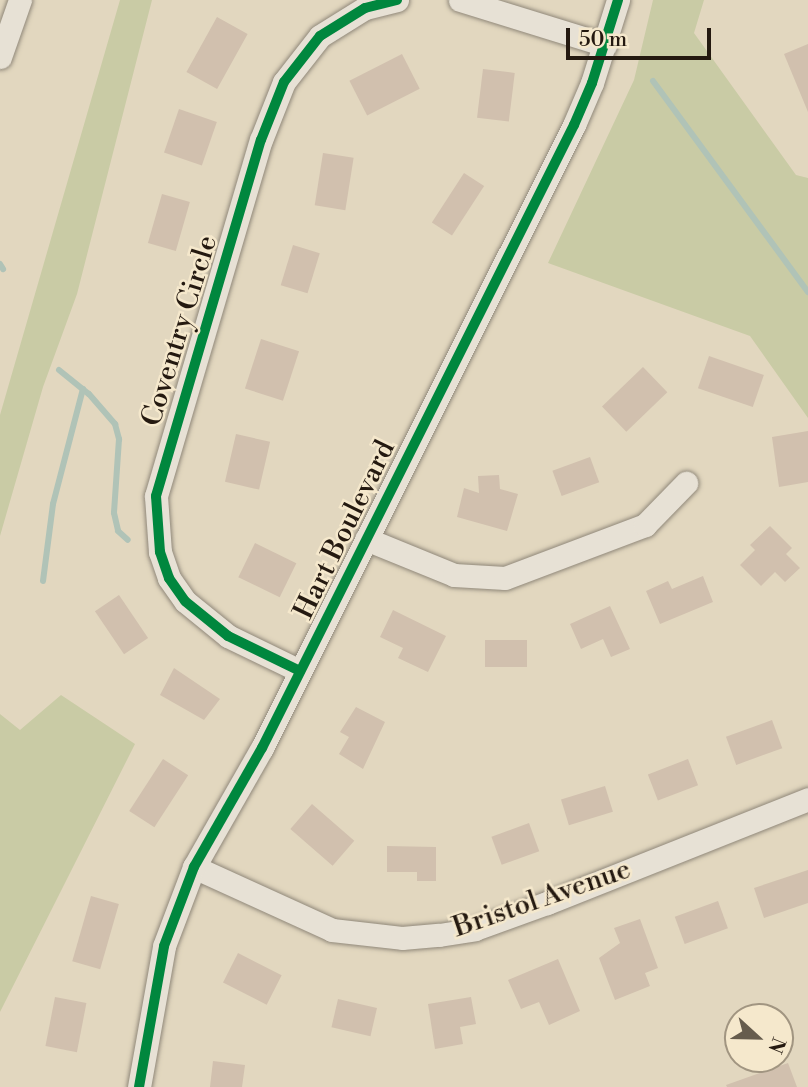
<!DOCTYPE html>
<style>
body{margin:0}
#map{position:relative;width:808px;height:1087px;overflow:hidden;background:#e2d7bf;font-family:"Libre Bodoni",serif}
div>[style]{position:absolute}
[style*='--x']{left:calc(var(--x)*1px);top:calc(var(--y)*1px);width:calc(var(--w)*1px);rotate:calc(var(--a)*1deg)}
.green>*{inset:0;background:#c9cba5}
.stream>*{height:6px;margin:-3px;padding:0 3px;transform-origin:3px;border-radius:3px;background:#b0c3b7}
.building>*{inset:0;background:#d1c0ae;transform-origin:0 0}
.roads{filter:drop-shadow(0 0 2px #90887a) drop-shadow(0 0 2px #90887a)}
.minor>*{height:23px;margin:-11.5px;padding:0 11.5px;transform-origin:11.5px;border-radius:11.5px;background:#e7e1d5}
.cycleway>*{height:10px;margin:-5px;padding:0 5px;transform-origin:5px;border-radius:5px;background:#00873e}
span{translate:-50% -50%;white-space:nowrap;text-align:center;line-height:1.15;-webkit-text-stroke:5px #f5e8cc;paint-order:stroke}
.street-label{font-size:28px;color:#241910}
.north{position:absolute;left:724px;top:1003px;width:70px;height:70px;box-sizing:border-box;background:#f5e8cc;border:2px solid #a19581;border-radius:50%;rotate:112deg;font-size:19px;font-weight:700;line-height:28px;text-align:center;color:#241910}
.north::after{content:'';display:block;margin:auto;width:24px;height:32px;background:#665c4d;clip-path:polygon(50% 0,100% 100%,50% 72%,0 100%)}
.scale{position:absolute;left:566px;top:28px;width:145px;height:32px;box-sizing:border-box;border:4px solid #241910;border-top:0;padding-left:9px;font-size:21px;line-height:24px;white-space:nowrap;color:#241910;-webkit-text-stroke:5px #f5e8cc;paint-order:stroke}
</style>
<div id="map">
<div class="green">
<i style="clip-path:polygon(120px 0,152px 0,77px 294px,43px 387px,0 536px,0 415px)"></i>
<i style="clip-path:polygon(653px 0,704px 0,694px 33px,796px 175px,808px 178px,808px 418px,750px 336px,548px 263px,634px 80px)"></i>
<i style="clip-path:polygon(61px 695px,135px 744px,0 1012px,0 714px,20px 730px)"></i>
</div>
<div class="stream">
<i style="--x:653;--y:81;--w:262;--a:53.7"></i>
<i style="--x:0;--y:264;--w:6;--a:59"></i>
<i style="--x:59;--y:370;--w:38;--a:39"></i>
<i style="--x:89;--y:394;--w:40;--a:49"></i>
<i style="--x:115;--y:424;--w:16;--a:75"></i>
<i style="--x:119;--y:439;--w:74;--a:93.9"></i>
<i style="--x:114;--y:513;--w:18;--a:77"></i>
<i style="--x:118;--y:531;--w:13;--a:42"></i>
<i style="--x:43;--y:581;--w:78;--a:-82.6"></i>
<i style="--x:53;--y:504;--w:119;--a:-75.4"></i>
</div>
<div class="building">
<i style="left:217px;top:17px;width:35px;height:63px;rotate:29deg"></i>
<i style="clip-path:polygon(808px 44px,808px 112px,784px 54px)"></i>
<i style="left:402px;top:54px;width:39px;height:59px;rotate:63deg"></i>
<i style="left:483px;top:69px;width:32px;height:49px;rotate:7deg"></i>
<i style="left:179px;top:109px;width:40px;height:46px;rotate:19deg"></i>
<i style="left:323px;top:153px;width:31px;height:53px;rotate:9deg"></i>
<i style="left:464px;top:173px;width:24px;height:59px;rotate:33deg"></i>
<i style="left:162px;top:194px;width:29px;height:51px;rotate:16deg"></i>
<i style="left:293px;top:245px;width:28px;height:42px;rotate:17deg"></i>
<i style="left:261px;top:339px;width:40px;height:52px;rotate:18deg"></i>
<i style="left:709px;top:356px;width:58px;height:34px;rotate:19deg"></i>
<i style="left:643px;top:367px;width:35px;height:57px;rotate:46deg"></i>
<i style="clip-path:polygon(808px 431px,808px 482px,779px 487px,772px 437px)"></i>
<i style="left:236px;top:434px;width:35px;height:49px;rotate:13deg"></i>
<i style="left:590px;top:457px;width:27px;height:40px;rotate:70deg"></i>
<i style="clip-path:polygon(499px 475px,500px 489px,518px 494px,507px 531px,457px 517px,464px 488px,479px 493px,478px 476px)"></i>
<i style="clip-path:polygon(770px 526px,792px 548px,786px 554px,800px 568px,785px 582px,775px 572px,761px 586px,740px 565px,755px 550px,750px 545px)"></i>
<i style="left:255px;top:543px;width:46px;height:38px;rotate:26deg"></i>
<i style="clip-path:polygon(703px 576px,713px 602px,660px 624px,646px 591px,668px 581px,672px 589px)"></i>
<i style="left:119px;top:595px;width:52px;height:29px;rotate:56deg"></i>
<i style="clip-path:polygon(610px 606px,630px 649px,611px 657px,603px 639px,581px 649px,570px 624px)"></i>
<i style="clip-path:polygon(393px 610px,446px 636px,428px 672px,398px 658px,403px 648px,380px 637px)"></i>
<i style="left:485px;top:640px;width:42px;height:27px"></i>
<i style="clip-path:polygon(174px 668px,220px 699px,204px 720px,160px 695px)"></i>
<i style="clip-path:polygon(356px 707px,385px 722px,363px 769px,339px 754px,349px 737px,340px 732px)"></i>
<i style="left:772px;top:720px;width:30px;height:49px;rotate:70deg"></i>
<i style="left:163px;top:759px;width:30px;height:62px;rotate:33deg"></i>
<i style="left:688px;top:759px;width:28px;height:43px;rotate:69deg"></i>
<i style="left:605px;top:786px;width:27px;height:46px;rotate:73deg"></i>
<i style="left:312px;top:804px;width:56px;height:33px;rotate:41deg"></i>
<i style="left:529px;top:823px;width:30px;height:40px;rotate:70deg"></i>
<i style="clip-path:polygon(387px 846px,436px 847px,436px 881px,417px 881px,417px 872px,387px 872px)"></i>
<i style="clip-path:polygon(808px 870px,808px 903px,764px 918px,754px 888px)"></i>
<i style="left:91px;top:896px;width:29px;height:68px;rotate:16deg"></i>
<i style="left:718px;top:901px;width:29px;height:46px;rotate:70deg"></i>
<i style="clip-path:polygon(640px 919px,658px 968px,645px 973px,650px 986px,615px 1000px,599px 958px,620px 943px,614px 928px)"></i>
<i style="left:238px;top:953px;width:49px;height:33px;rotate:27deg"></i>
<i style="clip-path:polygon(558px 959px,580px 1011px,549px 1025px,539px 1002px,521px 1009px,508px 980px)"></i>
<i style="left:55px;top:997px;width:32px;height:50px;rotate:11deg"></i>
<i style="clip-path:polygon(471px 997px,476px 1024px,460px 1027px,463px 1044px,435px 1049px,428px 1004px)"></i>
<i style="left:338px;top:999px;width:40px;height:29px;rotate:13deg"></i>
<i style="clip-path:polygon(213px 1061px,245px 1065px,242px 1087px,210px 1087px)"></i>
<i style="clip-path:polygon(788px 1063px,797px 1087px,727px 1087px,726px 1085px)"></i>
</div>
<div class="roads">
<div class="minor">
<i style="--x:460;--y:0;--w:152;--a:17.2"></i>
<i style="--x:0;--y:57;--w:60;--a:-70.7"></i>
<i style="--x:366;--y:539;--w:95;--a:22.2"></i>
<i style="--x:454;--y:575;--w:51;--a:3.4"></i>
<i style="--x:505;--y:578;--w:150;--a:-20.7"></i>
<i style="--x:645;--y:525;--w:59;--a:-45.7"></i>
<i style="--x:300;--y:671;--w:80;--a:-154.1"></i>
<i style="--x:228;--y:636;--w:55;--a:-140.9"></i>
<i style="--x:185;--y:601;--w:28;--a:-125"></i>
<i style="--x:169;--y:578;--w:28;--a:-109"></i>
<i style="--x:160;--y:552;--w:56;--a:-94.1"></i>
<i style="--x:156;--y:496;--w:371;--a:-73.6"></i>
<i style="--x:261;--y:140;--w:62;--a:-68.4"></i>
<i style="--x:284;--y:82;--w:58;--a:-52"></i>
<i style="--x:320;--y:36;--w:53;--a:-31.9"></i>
<i style="--x:365;--y:8;--w:33;--a:-14"></i>
<i style="--x:194;--y:867;--w:152;--a:24.5"></i>
<i style="--x:332;--y:930;--w:70;--a:6.5"></i>
<i style="--x:402;--y:938;--w:37;--a:-5"></i>
<i style="--x:439;--y:935;--w:36;--a:-9"></i>
<i style="--x:475;--y:929;--w:77;--a:-19.9"></i>
<i style="--x:547;--y:903;--w:281;--a:-21.7"></i>
<i style="--x:139;--y:1087;--w:143;--a:-79.9"></i>
<i style="--x:164;--y:946;--w:85;--a:-69.2"></i>
<i style="--x:194;--y:867;--w:137;--a:-60.3"></i>
<i style="--x:262;--y:748;--w:697;--a:-63.4"></i>
<i style="--x:574;--y:125;--w:46;--a:-66.8"></i>
<i style="--x:592;--y:83;--w:87;--a:-72.6"></i>
</div>
</div>
<div class="cycleway">
<i style="--x:300;--y:671;--w:80;--a:-154.1"></i>
<i style="--x:228;--y:636;--w:55;--a:-140.9"></i>
<i style="--x:185;--y:601;--w:28;--a:-125"></i>
<i style="--x:169;--y:578;--w:28;--a:-109"></i>
<i style="--x:160;--y:552;--w:56;--a:-94.1"></i>
<i style="--x:156;--y:496;--w:371;--a:-73.6"></i>
<i style="--x:261;--y:140;--w:62;--a:-68.4"></i>
<i style="--x:284;--y:82;--w:58;--a:-52"></i>
<i style="--x:320;--y:36;--w:53;--a:-31.9"></i>
<i style="--x:365;--y:8;--w:33;--a:-14"></i>
<i style="--x:139;--y:1087;--w:143;--a:-79.9"></i>
<i style="--x:164;--y:946;--w:85;--a:-69.2"></i>
<i style="--x:194;--y:867;--w:137;--a:-60.3"></i>
<i style="--x:262;--y:748;--w:697;--a:-63.4"></i>
<i style="--x:574;--y:125;--w:46;--a:-66.8"></i>
<i style="--x:592;--y:83;--w:87;--a:-72.6"></i>
</div>
<div class="street-label">
<span style="left:180px;top:331px;rotate:-73deg">Coventry Circle</span>
<span style="left:345px;top:530px;rotate:-64deg">Hart Boulevard</span>
<span style="left:542px;top:899px;rotate:-19deg">Bristol Avenue</span>
</div>
<div class="north">N</div>
<div class="scale">50 m</div>
</div>
